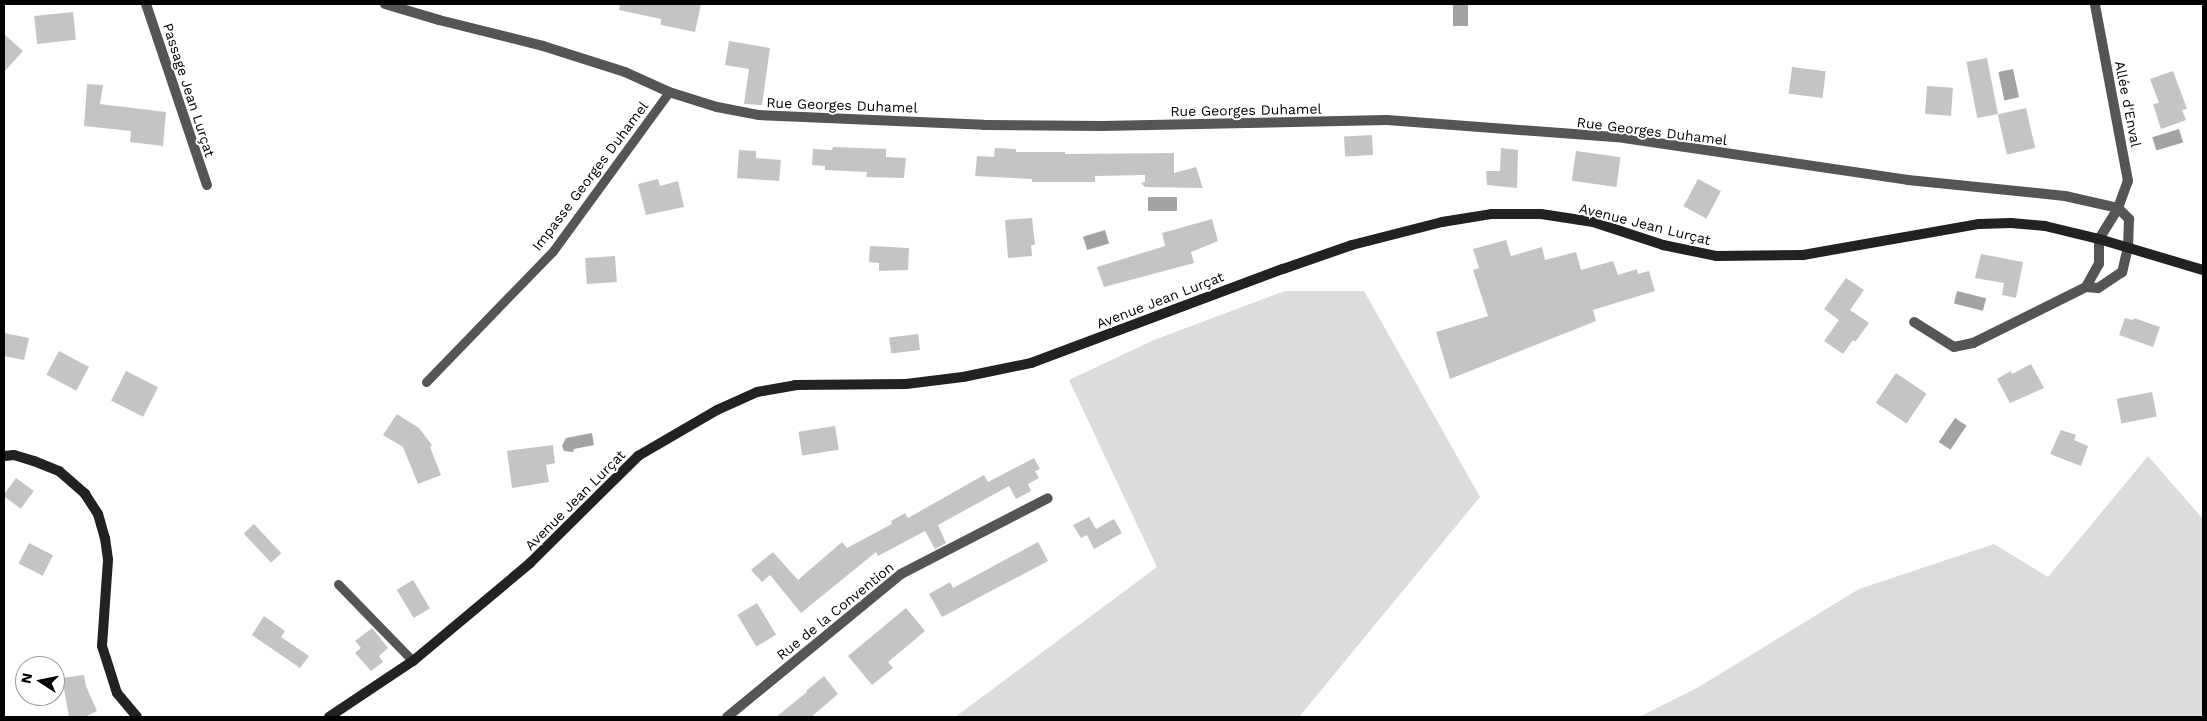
<!DOCTYPE html>
<meta charset="utf-8">
<style>
body{margin:0}
#map{position:relative;width:2207px;height:721px;overflow:hidden;background:#fff;font-family:"Work Sans",sans-serif}
div>[style]{position:absolute}
[style*='--x']{left:calc(var(--x)*1px);top:calc(var(--y)*1px);width:calc(var(--w)*1px);rotate:calc(var(--a)*1deg)}
.green>*{inset:0;background:#dcdcdc}
.water>*{inset:0;background:#a3a3a3;transform-origin:0 0}
.building>*{inset:0;background:#c4c4c4;transform-origin:0 0}
.lane>*{height:9px;margin:-4.5px;padding:0 4.5px;transform-origin:4.5px;border-radius:4.5px;background:#555}
.street>*{height:10px;margin:-5px;padding:0 5px;transform-origin:5px;border-radius:5px;background:#555}
.secondary>*{height:10px;margin:-5px;padding:0 5px;transform-origin:5px;border-radius:5px;background:#222}
span{translate:-50% -50%;white-space:nowrap;text-align:center;line-height:1.15;-webkit-text-stroke:4px #fff;paint-order:stroke}
.street-label{font-size:14px;color:#000}
.frame{position:absolute;inset:0;border:5px solid #000;pointer-events:none}
.north{position:absolute;left:15px;top:656px;width:50px;height:50px;box-sizing:border-box;background:#fff;border:1px solid #999;border-radius:50%;rotate:281deg;font-size:14px;font-weight:700;line-height:20px;text-align:center;color:#000}
.north::after{content:'';display:block;margin:auto;width:18px;height:22px;background:#000;clip-path:polygon(50% 0,100% 100%,50% 72%,0 100%)}
</style>
<div id="map">
<div class="green">
<i style="clip-path:polygon(1285px 291px,1364px 291px,1480px 497px,1299px 717px,955px 717px,1157px 567px,1069px 380px,1154px 340px)"></i>
<i style="clip-path:polygon(2148px 456px,2203px 519px,2203px 717px,1639px 717px,1697px 688px,1859px 589px,1994px 544px,2048px 577px)"></i>
</div>
<div class="water">
<i style="left:1453px;top:4px;width:15px;height:22px"></i>
<i style="left:2013px;top:69px;width:29px;height:15px;rotate:78deg"></i>
<i style="left:2179px;top:129px;width:14px;height:28px;rotate:73deg"></i>
<i style="left:1177px;top:197px;width:14px;height:29px;rotate:90deg"></i>
<i style="left:1105px;top:230px;width:14px;height:23px;rotate:73deg"></i>
<i style="left:1957px;top:291px;width:30px;height:13px;rotate:14deg"></i>
<i style="left:1955px;top:418px;width:14px;height:29px;rotate:34deg"></i>
<i style="clip-path:polygon(592px 433px,594px 445px,574px 449px,573px 452px,564px 451px,562px 446px,566px 438px)"></i>
</div>
<div class="building">
<i style="clip-path:polygon(620px 4px,701px 4px,695px 32px,661px 25px,661px 19px,619px 10px)"></i>
<i style="left:73px;top:12px;width:28px;height:39px;rotate:84deg"></i>
<i style="clip-path:polygon(4px 34px,23px 51px,4px 72px)"></i>
<i style="clip-path:polygon(729px 41px,770px 48px,762px 105px,744px 104px,749px 69px,725px 65px)"></i>
<i style="left:1987px;top:58px;width:57px;height:21px;rotate:79deg"></i>
<i style="left:1792px;top:67px;width:34px;height:27px;rotate:7deg"></i>
<i style="clip-path:polygon(2173px 71px,2187px 109px,2182px 110px,2186px 120px,2161px 129px,2153px 104px,2159px 103px,2150px 79px)"></i>
<i style="clip-path:polygon(87px 84px,103px 85px,100px 104px,166px 112px,163px 146px,130px 142px,131px 131px,84px 126px)"></i>
<i style="left:1927px;top:86px;width:26px;height:28px;rotate:4deg"></i>
<i style="left:2026px;top:108px;width:41px;height:29px;rotate:77deg"></i>
<i style="left:1372px;top:135px;width:20px;height:28px;rotate:87deg"></i>
<i style="clip-path:polygon(833px 147px,886px 149px,886px 157px,906px 158px,904px 178px,866px 177px,867px 172px,825px 170px,825px 166px,812px 165px,813px 149px,832px 150px)"></i>
<i style="clip-path:polygon(995px 148px,1016px 149px,1016px 152px,1065px 152px,1065px 154px,1174px 153px,1174px 173px,1196px 167px,1203px 188px,1145px 187px,1141px 183px,1145px 182px,1145px 175px,1095px 176px,1095px 182px,1032px 182px,1032px 179px,975px 176px,977px 156px,994px 157px)"></i>
<i style="clip-path:polygon(1501px 148px,1518px 150px,1517px 188px,1487px 185px,1486px 171px,1500px 171px)"></i>
<i style="clip-path:polygon(739px 150px,756px 151px,756px 158px,781px 160px,779px 181px,737px 178px)"></i>
<i style="left:1576px;top:151px;width:45px;height:30px;rotate:8deg"></i>
<i style="clip-path:polygon(658px 179px,660px 186px,678px 181px,684px 207px,646px 215px,638px 184px)"></i>
<i style="left:1698px;top:179px;width:26px;height:31px;rotate:28deg"></i>
<i style="clip-path:polygon(1032px 218px,1035px 245px,1031px 245px,1032px 256px,1008px 258px,1005px 220px)"></i>
<i style="clip-path:polygon(1212px 219px,1218px 241px,1191px 252px,1194px 263px,1104px 287px,1097px 267px,1165px 246px,1162px 233px)"></i>
<i style="clip-path:polygon(1506px 240px,1511px 256px,1542px 247px,1545px 260px,1576px 252px,1581px 270px,1613px 261px,1618px 275px,1637px 269px,1638px 274px,1649px 271px,1655px 291px,1593px 310px,1596px 321px,1450px 379px,1436px 332px,1488px 316px,1473px 270px,1479px 268px,1473px 249px)"></i>
<i style="clip-path:polygon(870px 246px,909px 248px,908px 270px,879px 271px,879px 263px,869px 262px)"></i>
<i style="clip-path:polygon(1981px 254px,2023px 262px,2016px 298px,2002px 295px,2004px 283px,1975px 278px)"></i>
<i style="left:615px;top:256px;width:26px;height:30px;rotate:86deg"></i>
<i style="clip-path:polygon(1846px 278px,1864px 290px,1850px 310px,1869px 323px,1855px 342px,1853px 340px,1843px 354px,1824px 341px,1839px 320px,1824px 309px)"></i>
<i style="clip-path:polygon(2125px 318px,2133px 320px,2134px 318px,2160px 327px,2153px 347px,2119px 335px)"></i>
<i style="clip-path:polygon(4px 333px,29px 338px,24px 360px,4px 356px)"></i>
<i style="left:918px;top:334px;width:16px;height:29px;rotate:83deg"></i>
<i style="left:59px;top:351px;width:34px;height:27px;rotate:28deg"></i>
<i style="clip-path:polygon(2031px 364px,2044px 388px,2010px 403px,1997px 379px,2011px 371px,2012px 374px)"></i>
<i style="left:126px;top:371px;width:36px;height:33px;rotate:27deg"></i>
<i style="left:1896px;top:373px;width:37px;height:36px;rotate:34deg"></i>
<i style="left:2152px;top:392px;width:25px;height:36px;rotate:79deg"></i>
<i style="clip-path:polygon(397px 414px,419px 428px,432px 445px,430px 447px,441px 475px,418px 484px,403px 447px,383px 435px)"></i>
<i style="left:835px;top:426px;width:24px;height:37px;rotate:81deg"></i>
<i style="clip-path:polygon(2061px 430px,2076px 435px,2074px 440px,2088px 446px,2081px 466px,2050px 454px)"></i>
<i style="clip-path:polygon(553px 445px,555px 463px,546px 465px,549px 482px,512px 488px,507px 451px)"></i>
<i style="clip-path:polygon(1034px 458px,1040px 469px,1035px 471px,1039px 478px,1028px 484px,1031px 491px,1016px 499px,1009px 486px,938px 525px,946px 543px,935px 549px,925px 531px,878px 556px,876px 552px,801px 613px,770px 575px,762px 582px,751px 570px,773px 552px,798px 580px,842px 542px,847px 548px,892px 524px,891px 521px,905px 513px,908px 518px,984px 475px,988px 482px)"></i>
<i style="left:16px;top:478px;width:22px;height:22px;rotate:36deg"></i>
<i style="clip-path:polygon(1089px 517px,1096px 529px,1114px 519px,1122px 533px,1094px 549px,1087px 535px,1081px 538px,1073px 525px)"></i>
<i style="left:254px;top:524px;width:40px;height:14px;rotate:47deg"></i>
<i style="clip-path:polygon(1038px 542px,1048px 561px,942px 617px,929px 594px,950px 582px,953px 588px)"></i>
<i style="left:29px;top:543px;width:27px;height:23px;rotate:27deg"></i>
<i style="left:413px;top:580px;width:33px;height:19px;rotate:59deg"></i>
<i style="left:757px;top:603px;width:37px;height:23px;rotate:59deg"></i>
<i style="clip-path:polygon(906px 608px,925px 631px,888px 662px,893px 668px,872px 685px,848px 656px)"></i>
<i style="clip-path:polygon(264px 616px,285px 631px,281px 637px,309px 656px,300px 668px,252px 635px)"></i>
<i style="clip-path:polygon(372px 628px,388px 648px,379px 656px,383px 662px,371px 671px,355px 653px,361px 648px,355px 641px)"></i>
<i style="clip-path:polygon(84px 675px,86px 686px,97px 711px,85px 717px,69px 717px,62px 678px)"></i>
<i style="clip-path:polygon(824px 676px,838px 694px,811px 717px,776px 717px,807px 692px,806px 691px)"></i>
</div>
<div class="lane">
<i style="--x:426;--y:382;--w:182;--a:-45.9"></i>
<i style="--x:553;--y:251;--w:197;--a:-53.9"></i>
<i style="--x:338;--y:584;--w:107;--a:45.8"></i>
</div>
<div class="street">
<i style="--x:146;--y:4;--w:191;--a:71.4"></i>
<i style="--x:385;--y:4;--w:56;--a:16.5"></i>
<i style="--x:439;--y:20;--w:107;--a:14"></i>
<i style="--x:543;--y:46;--w:86;--a:17.6"></i>
<i style="--x:625;--y:72;--w:48;--a:24.4"></i>
<i style="--x:669;--y:92;--w:50;--a:17.4"></i>
<i style="--x:717;--y:107;--w:43;--a:10.8"></i>
<i style="--x:759;--y:115;--w:225;--a:2.5"></i>
<i style="--x:984;--y:125;--w:118;--a:0.5"></i>
<i style="--x:1102;--y:126;--w:285;--a:-1.2"></i>
<i style="--x:1387;--y:120;--w:238;--a:4.3"></i>
<i style="--x:1624;--y:138;--w:287;--a:8.4"></i>
<i style="--x:1908;--y:180;--w:158;--a:5.8"></i>
<i style="--x:2065;--y:196;--w:54;--a:12.8"></i>
<i style="--x:2118;--y:208;--w:16;--a:45"></i>
<i style="--x:2129;--y:219;--w:28;--a:92"></i>
<i style="--x:2128;--y:247;--w:26;--a:103"></i>
<i style="--x:2122;--y:272;--w:29;--a:146"></i>
<i style="--x:2098;--y:288;--w:12;--a:-175"></i>
<i style="--x:2086;--y:287;--w:126;--a:153.6"></i>
<i style="--x:1973;--y:343;--w:19;--a:168"></i>
<i style="--x:1954;--y:347;--w:47;--a:-148"></i>
<i style="--x:2086;--y:287;--w:26;--a:-61"></i>
<i style="--x:2099;--y:264;--w:25;--a:-90"></i>
<i style="--x:2099;--y:239;--w:36;--a:-58"></i>
<i style="--x:2118;--y:208;--w:29;--a:-70"></i>
<i style="--x:2128;--y:181;--w:180;--a:-100.6"></i>
<i style="--x:727;--y:717;--w:225;--a:-39.4"></i>
<i style="--x:901;--y:574;--w:165;--a:-27.3"></i>
</div>
<div class="secondary">
<i style="--x:4;--y:456;--w:10;--a:-6"></i>
<i style="--x:14;--y:455;--w:21;--a:17"></i>
<i style="--x:34;--y:461;--w:27;--a:22"></i>
<i style="--x:59;--y:471;--w:35;--a:41"></i>
<i style="--x:85;--y:494;--w:24;--a:57"></i>
<i style="--x:98;--y:514;--w:25;--a:74"></i>
<i style="--x:105;--y:538;--w:22;--a:82"></i>
<i style="--x:108;--y:560;--w:86;--a:94"></i>
<i style="--x:102;--y:646;--w:49;--a:72.3"></i>
<i style="--x:117;--y:693;--w:31;--a:50"></i>
<i style="--x:329;--y:717;--w:101;--a:-33.7"></i>
<i style="--x:413;--y:661;--w:153;--a:-39.9"></i>
<i style="--x:530;--y:563;--w:152;--a:-44.7"></i>
<i style="--x:638;--y:456;--w:91;--a:-30.2"></i>
<i style="--x:717;--y:410;--w:44;--a:-24.2"></i>
<i style="--x:757;--y:392;--w:39;--a:-10"></i>
<i style="--x:795;--y:385;--w:111;--a:-0.5"></i>
<i style="--x:906;--y:384;--w:57;--a:-7"></i>
<i style="--x:963;--y:377;--w:69;--a:-11.6"></i>
<i style="--x:1031;--y:363;--w:269;--a:-20.5"></i>
<i style="--x:1283;--y:269;--w:73;--a:-19.2"></i>
<i style="--x:1352;--y:245;--w:93;--a:-14.3"></i>
<i style="--x:1442;--y:222;--w:51;--a:-9.1"></i>
<i style="--x:1492;--y:214;--w:49;--a:0"></i>
<i style="--x:1541;--y:214;--w:53;--a:8.7"></i>
<i style="--x:1593;--y:222;--w:74;--a:18.2"></i>
<i style="--x:1663;--y:245;--w:54;--a:11.7"></i>
<i style="--x:1716;--y:256;--w:87;--a:-0.7"></i>
<i style="--x:1803;--y:255;--w:179;--a:-10"></i>
<i style="--x:1979;--y:224;--w:32;--a:-2"></i>
<i style="--x:2011;--y:223;--w:34;--a:5"></i>
<i style="--x:2045;--y:226;--w:56;--a:13.5"></i>
<i style="--x:2099;--y:239;--w:109;--a:16.6"></i>
</div>
<div class="street-label">
<span style="left:189px;top:90px;rotate:72deg">Passage Jean Lurçat</span>
<span style="left:2128px;top:104px;rotate:79deg">Allée d'Enval</span>
<span style="left:842px;top:105px;rotate:2deg">Rue Georges Duhamel</span>
<span style="left:1246px;top:110px;rotate:-1deg">Rue Georges Duhamel</span>
<span style="left:1652px;top:131px;rotate:7deg">Rue Georges Duhamel</span>
<span style="left:590px;top:176px;rotate:-53deg">Impasse Georges Duhamel</span>
<span style="left:1645px;top:224px;rotate:14deg">Avenue Jean Lurçat</span>
<span style="left:1160px;top:300px;rotate:-21deg">Avenue Jean Lurçat</span>
<span style="left:575px;top:500px;rotate:-45deg">Avenue Jean Lurçat</span>
<span style="left:835px;top:611px;rotate:-39deg">Rue de la Convention</span>
</div>
<div class="frame"></div>
<div class="north">N</div>
</div>
